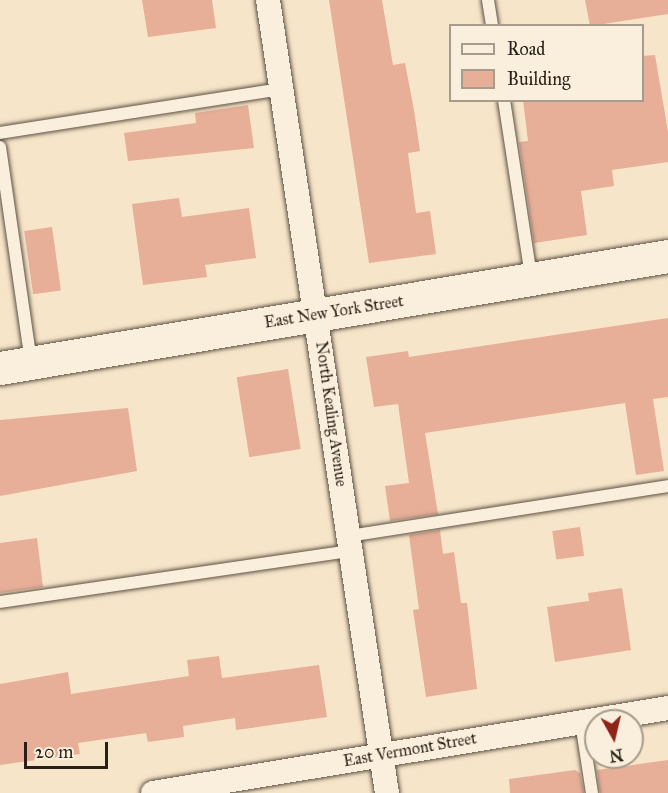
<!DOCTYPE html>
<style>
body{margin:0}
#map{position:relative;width:668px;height:793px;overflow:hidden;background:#f7e5c9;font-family:"IM FELL Great Primer",serif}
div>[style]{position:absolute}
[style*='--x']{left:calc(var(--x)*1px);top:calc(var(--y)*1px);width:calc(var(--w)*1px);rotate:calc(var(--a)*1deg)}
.building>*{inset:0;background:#e7ae98;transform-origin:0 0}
.roads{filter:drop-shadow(0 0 2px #5c5244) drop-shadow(0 0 2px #5c5244)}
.service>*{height:12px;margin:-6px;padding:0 6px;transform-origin:6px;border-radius:6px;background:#faeedc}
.minor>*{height:24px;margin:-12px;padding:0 12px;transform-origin:12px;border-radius:12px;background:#faeedc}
.secondary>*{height:33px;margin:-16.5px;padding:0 16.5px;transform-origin:16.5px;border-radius:16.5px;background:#faeedc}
span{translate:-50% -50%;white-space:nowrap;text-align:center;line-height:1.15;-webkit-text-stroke:4.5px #faeedc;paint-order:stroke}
.street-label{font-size:16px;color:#292117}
.legend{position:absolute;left:449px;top:24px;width:195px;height:78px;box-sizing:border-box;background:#faeedc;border:2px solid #a69c8d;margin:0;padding:8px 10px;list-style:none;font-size:18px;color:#292117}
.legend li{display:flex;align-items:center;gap:12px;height:30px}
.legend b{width:30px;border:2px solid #a69c8d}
.north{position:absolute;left:584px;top:709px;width:60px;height:60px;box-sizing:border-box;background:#faeedc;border:2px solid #a69c8d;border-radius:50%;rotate:172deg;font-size:16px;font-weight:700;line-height:24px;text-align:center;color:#292117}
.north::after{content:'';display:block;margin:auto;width:21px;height:27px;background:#8f2418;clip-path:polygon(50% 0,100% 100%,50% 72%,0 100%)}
.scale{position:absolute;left:24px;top:742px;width:84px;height:27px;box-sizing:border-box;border:3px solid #292117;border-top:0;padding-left:8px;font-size:18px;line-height:21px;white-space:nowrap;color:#292117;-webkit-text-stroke:4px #faeedc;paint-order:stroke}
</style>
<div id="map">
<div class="building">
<i style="clip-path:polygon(142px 0,212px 0,216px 28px,148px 37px)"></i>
<i style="clip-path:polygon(329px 0,382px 0,393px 65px,405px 63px,414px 110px,420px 151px,408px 153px,416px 213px,430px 211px,436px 254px,369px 263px)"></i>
<i style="clip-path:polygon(585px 0,668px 0,668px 14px,590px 26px)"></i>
<i style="clip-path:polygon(655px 55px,668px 132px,668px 162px,612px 170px,614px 186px,581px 191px,587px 235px,534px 243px,519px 142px,528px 141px,523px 100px,642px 100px,642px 56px)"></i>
<i style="clip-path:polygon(248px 105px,254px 148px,128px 161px,124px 133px,196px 123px,195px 113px)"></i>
<i style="clip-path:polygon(179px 198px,182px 217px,249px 208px,256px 258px,205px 265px,207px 277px,143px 285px,132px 204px)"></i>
<i style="left:52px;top:227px;width:64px;height:28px;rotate:82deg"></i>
<i style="clip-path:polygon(668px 318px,668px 397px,653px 399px,664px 471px,636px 475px,625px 403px,425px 433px,438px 514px,390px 521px,385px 486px,409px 483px,398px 404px,374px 407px,366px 357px,408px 351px,409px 357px)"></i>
<i style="left:288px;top:369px;width:81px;height:52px;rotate:81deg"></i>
<i style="clip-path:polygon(128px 408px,137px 471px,0 496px,0 420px)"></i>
<i style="left:580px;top:527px;width:29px;height:28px;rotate:82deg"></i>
<i style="clip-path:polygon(440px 530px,443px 554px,454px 552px,461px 603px,467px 603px,477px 689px,426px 697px,413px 610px,419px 609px,409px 535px)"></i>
<i style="clip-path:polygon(37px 538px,43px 587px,0 593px,0 543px)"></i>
<i style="clip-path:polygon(622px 588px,631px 650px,555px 662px,547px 607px,589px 601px,588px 593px)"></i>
<i style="clip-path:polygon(219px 656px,222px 678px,319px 665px,327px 717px,236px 730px,235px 718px,183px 726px,184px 737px,148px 742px,146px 733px,78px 743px,80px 754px,0 765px,0 684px,68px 672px,71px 694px,189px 676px,187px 660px)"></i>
<i style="clip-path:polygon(668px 760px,668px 793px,600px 793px,597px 770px)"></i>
<i style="clip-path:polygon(575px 770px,580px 773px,584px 793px,510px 793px,509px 779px)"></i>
</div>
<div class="roads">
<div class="service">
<i style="--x:488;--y:0;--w:26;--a:81"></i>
<i style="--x:504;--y:100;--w:179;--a:81.3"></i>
<i style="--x:0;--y:133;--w:285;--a:-8.9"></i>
<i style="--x:0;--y:147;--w:216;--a:81.8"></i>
<i style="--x:349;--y:536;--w:323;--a:-8.9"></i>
<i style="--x:0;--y:602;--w:355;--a:-8.3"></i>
<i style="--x:581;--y:722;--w:72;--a:81.2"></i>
</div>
<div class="minor">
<i style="--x:268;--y:0;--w:802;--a:81.47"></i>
<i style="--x:153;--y:793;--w:522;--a:-9.37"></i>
</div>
<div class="secondary">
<i style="--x:0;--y:368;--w:677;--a:-9.52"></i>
</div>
</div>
<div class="street-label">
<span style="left:334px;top:312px;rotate:-9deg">East New York Street</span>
<span style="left:331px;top:414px;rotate:82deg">North Kealing Avenue</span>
<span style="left:410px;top:750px;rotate:-10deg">East Vermont Street</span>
</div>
<ul class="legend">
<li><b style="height:8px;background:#faeedc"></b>Road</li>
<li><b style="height:16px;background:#e7ae98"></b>Building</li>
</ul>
<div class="north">N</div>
<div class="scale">20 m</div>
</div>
